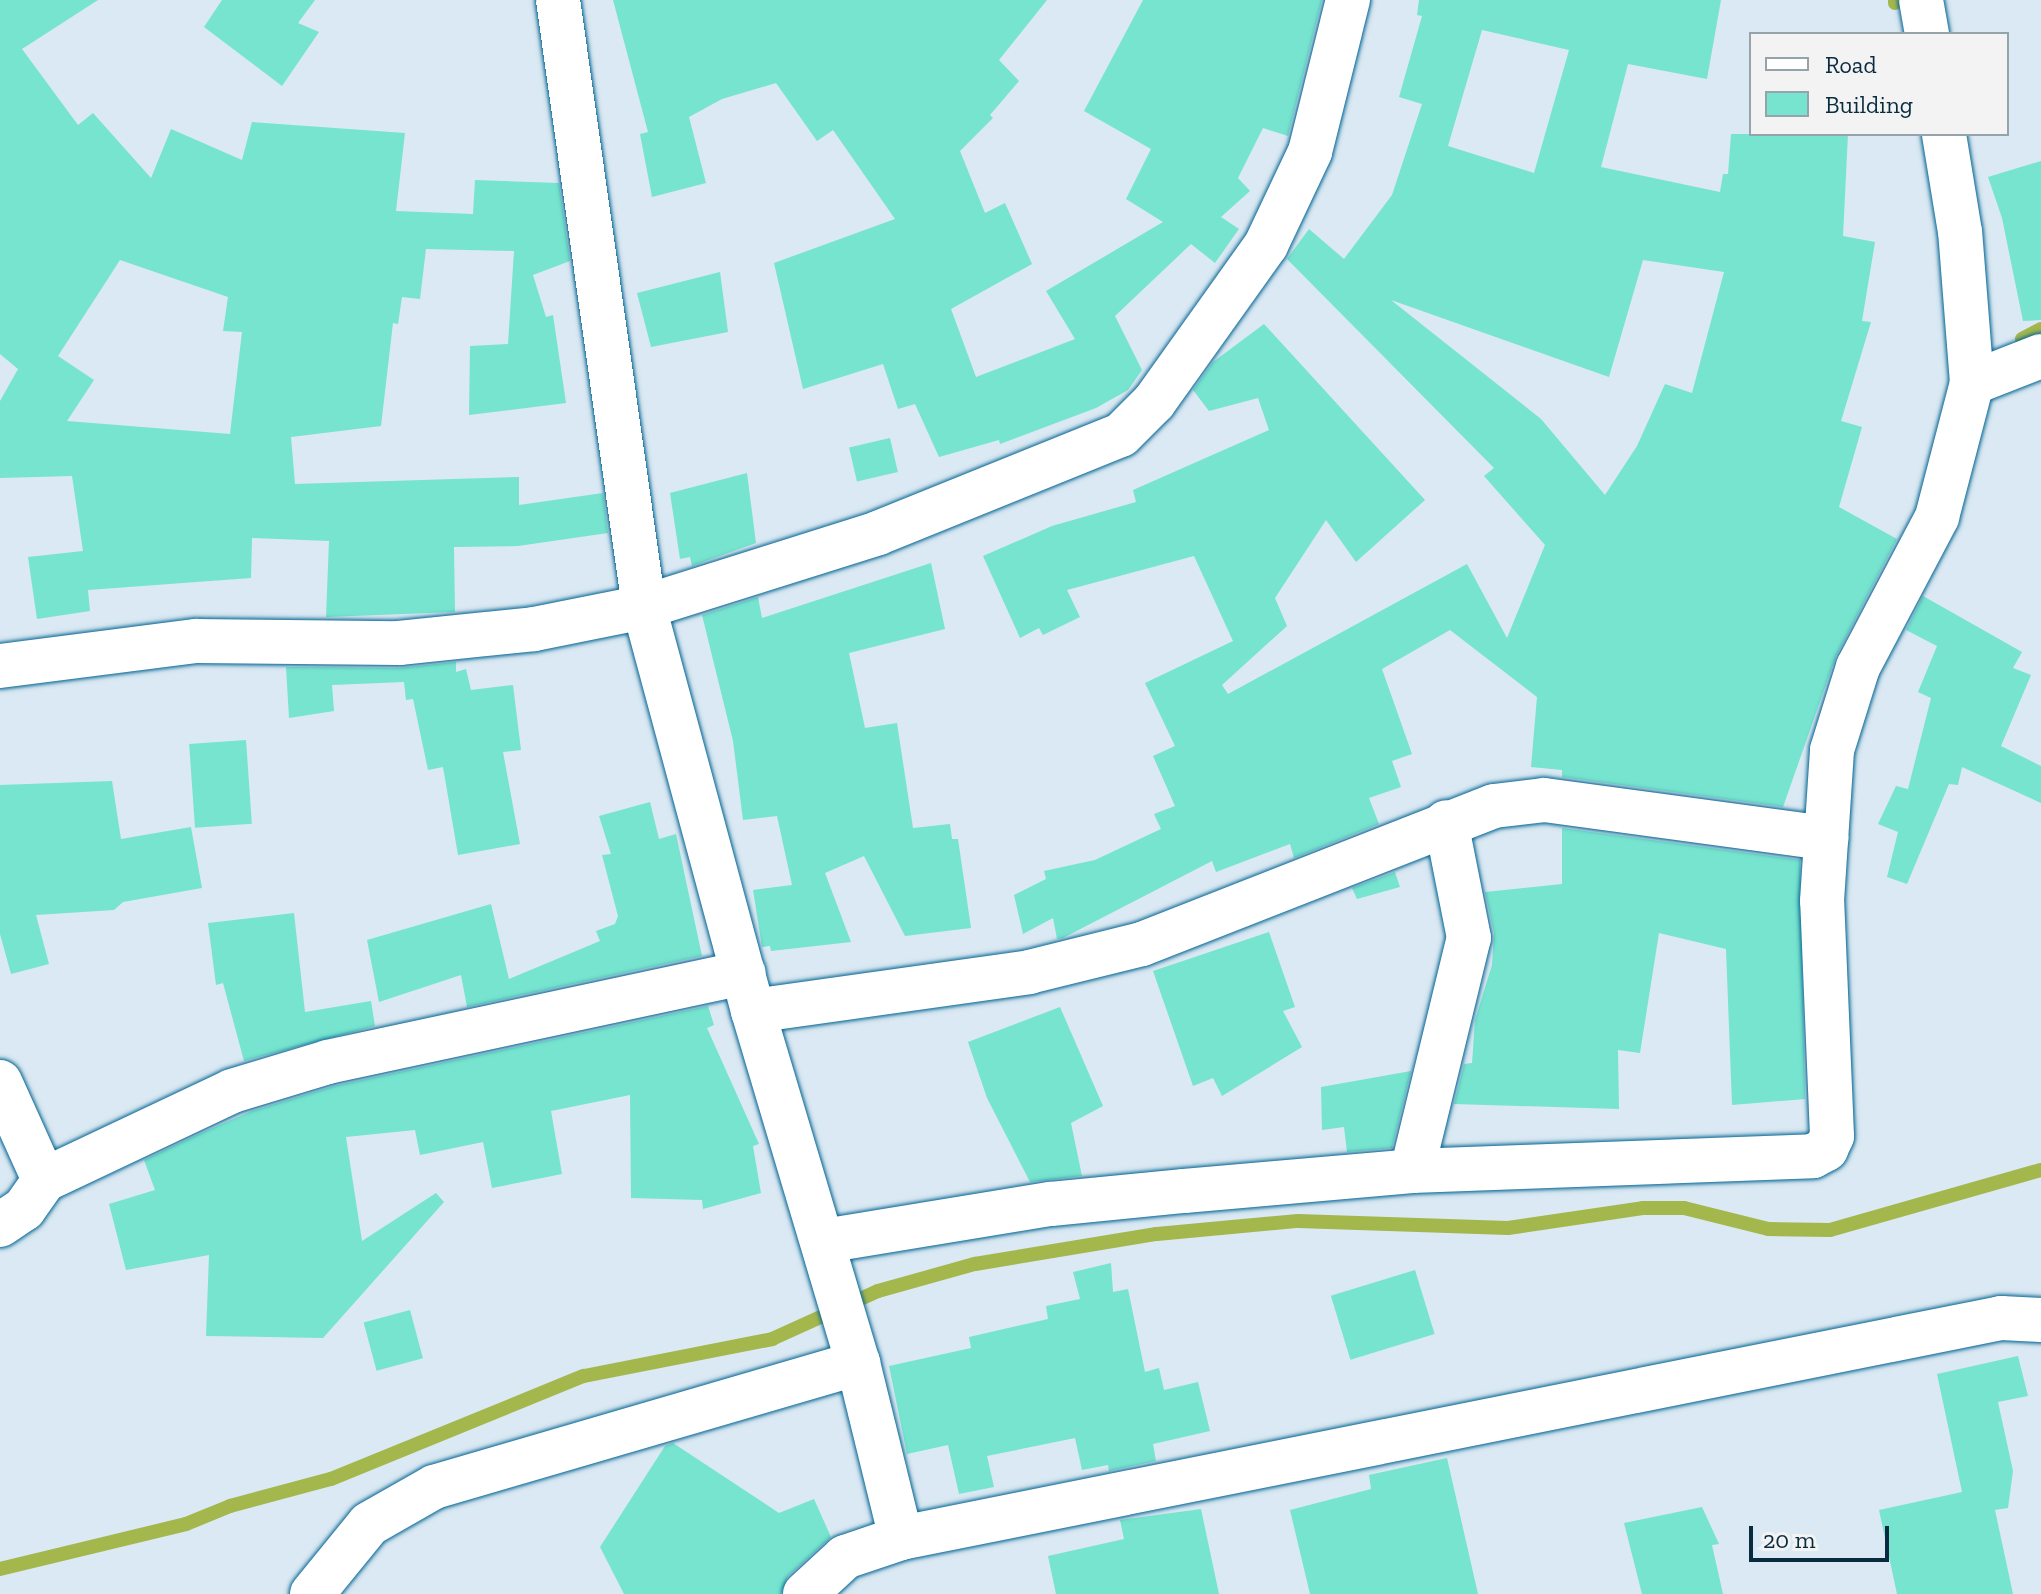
<!DOCTYPE html>
<style>
body{margin:0}
#map{position:relative;width:2041px;height:1594px;overflow:hidden;background:#dae9f3;font-family:"Zilla Slab",serif}
div>[style]{position:absolute}
[style*='--x']{left:calc(var(--x)*1px);top:calc(var(--y)*1px);width:calc(var(--w)*1px);rotate:calc(var(--a)*1deg)}
.stream>*{height:14px;margin:-7px;padding:0 7px;transform-origin:7px;border-radius:7px;background:#a3b74d}
.building>*{inset:0;background:#76e4ce;transform-origin:0 0}
.roads{filter:drop-shadow(0 0 2px #016392) drop-shadow(0 0 2px #016392)}
.street>*{height:44px;margin:-22px;padding:0 22px;transform-origin:22px;border-radius:22px;background:#fff}
span{translate:-50% -50%;white-space:nowrap;text-align:center;line-height:1.15;-webkit-text-stroke:7px #f3f3f3;paint-order:stroke}
.legend{position:absolute;left:1749px;top:32px;width:260px;height:104px;box-sizing:border-box;background:#f3f3f3;border:2px solid #95a3ab;margin:0;padding:10px 14px;list-style:none;font-size:24px;color:#082b3f}
.legend li{display:flex;align-items:center;gap:16px;height:40px}
.legend b{width:40px;border:2px solid #95a3ab}
.scale{position:absolute;left:1749px;top:1526px;width:140px;height:36px;box-sizing:border-box;border:4px solid #082b3f;border-top:0;padding-left:10px;font-size:24px;line-height:28px;white-space:nowrap;color:#082b3f;-webkit-text-stroke:6px #f3f3f3;paint-order:stroke}
</style>
<div id="map">
<div class="stream">
<i style="--x:1895;--y:0;--w:3;--a:90"></i>
<i style="--x:2022;--y:339;--w:21;--a:-28"></i>
<i style="--x:0;--y:1569;--w:191;--a:-13.6"></i>
<i style="--x:186;--y:1524;--w:48;--a:-22.2"></i>
<i style="--x:230;--y:1506;--w:105;--a:-15"></i>
<i style="--x:331;--y:1479;--w:273;--a:-22.2"></i>
<i style="--x:584;--y:1376;--w:192;--a:-11.1"></i>
<i style="--x:772;--y:1339;--w:116;--a:-24.4"></i>
<i style="--x:878;--y:1291;--w:101;--a:-15.6"></i>
<i style="--x:975;--y:1264;--w:184;--a:-9.4"></i>
<i style="--x:1157;--y:1234;--w:142;--a:-5.3"></i>
<i style="--x:1298;--y:1221;--w:210;--a:1.9"></i>
<i style="--x:1508;--y:1228;--w:136;--a:-8.4"></i>
<i style="--x:1643;--y:1208;--w:41;--a:0"></i>
<i style="--x:1684;--y:1208;--w:87;--a:14"></i>
<i style="--x:1768;--y:1229;--w:62;--a:0.9"></i>
<i style="--x:1830;--y:1230;--w:219;--a:-15.9"></i>
</div>
<div class="building">
<i style="clip-path:polygon(evenodd,0 0,98px 0,22px 49px,78px 125px,93px 113px,151px 178px,171px 129px,242px 160px,252px 122px,405px 133px,396px 211px,473px 214px,475px 180px,559px 183px,570px 261px,533px 275px,546px 317px,553px 315px,566px 403px,469px 415px,470px 346px,508px 344px,514px 251px,426px 249px,420px 299px,402px 297px,398px 324px,393px 323px,381px 426px,291px 437px,295px 484px,519px 477px,519px 505px,603px 493px,608px 533px,518px 546px,454px 547px,455px 612px,326px 617px,329px 541px,252px 538px,251px 578px,88px 590px,90px 611px,37px 619px,28px 557px,83px 551px,72px 476px,0 478px,0 401px,18px 369px,0 354px,0 0,120px 260px,228px 297px,223px 331px,242px 332px,230px 434px,67px 421px,94px 380px,58px 356px,120px 260px)"></i>
<i style="clip-path:polygon(222px 0,315px 0,298px 23px,319px 32px,282px 86px,204px 27px)"></i>
<i style="clip-path:polygon(613px 0,1047px 0,999px 60px,1019px 81px,990px 115px,993px 118px,960px 151px,985px 213px,1005px 203px,1032px 264px,951px 309px,976px 377px,1075px 339px,1046px 291px,1163px 222px,1126px 199px,1151px 149px,1084px 111px,1143px 0,1322px 0,1288px 136px,1263px 128px,1238px 178px,1250px 191px,1221px 217px,1239px 229px,1215px 263px,1191px 244px,1115px 316px,1142px 370px,1128px 390px,1096px 408px,1000px 444px,999px 440px,939px 457px,915px 404px,898px 409px,883px 364px,803px 389px,774px 263px,895px 219px,833px 130px,817px 141px,776px 83px,722px 99px,689px 117px,706px 183px,652px 197px,640px 134px,648px 132px)"></i>
<i style="clip-path:polygon(evenodd,1419px 0,1721px 0,1707px 79px,1628px 64px,1601px 167px,1720px 192px,1723px 174px,1728px 174px,1731px 134px,1848px 134px,1843px 236px,1875px 242px,1862px 321px,1871px 322px,1841px 421px,1862px 427px,1839px 507px,1897px 539px,1836px 656px,1783px 807px,1562px 777px,1562px 770px,1531px 767px,1537px 697px,1450px 630px,1382px 669px,1412px 754px,1392px 761px,1401px 787px,1369px 798px,1379px 824px,1294px 858px,1290px 844px,1216px 872px,1212px 861px,1063px 938px,1057px 939px,1053px 918px,1023px 934px,1014px 895px,1046px 879px,1044px 871px,1095px 860px,1161px 829px,1154px 814px,1175px 806px,1153px 756px,1175px 746px,1145px 683px,1233px 641px,1194px 556px,1067px 590px,1080px 617px,1043px 635px,1039px 628px,1020px 638px,983px 556px,1052px 526px,1136px 502px,1133px 490px,1269px 430px,1258px 398px,1209px 411px,1193px 390px,1213px 362px,1264px 324px,1425px 500px,1356px 562px,1326px 520px,1275px 598px,1287px 626px,1222px 685px,1228px 694px,1467px 564px,1507px 638px,1545px 545px,1484px 476px,1494px 468px,1287px 259px,1309px 229px,1344px 259px,1392px 195px,1422px 104px,1399px 97px,1422px 16px,1417px 15px,1419px 0,1482px 30px,1569px 50px,1534px 173px,1448px 146px,1482px 30px,1419px 0,1643px 260px,1724px 272px,1692px 393px,1665px 384px,1637px 446px,1605px 495px,1541px 419px,1391px 300px,1609px 377px,1643px 260px)"></i>
<i style="clip-path:polygon(2041px 161px,2041px 320px,2023px 321px,2002px 218px,1988px 177px)"></i>
<i style="clip-path:polygon(720px 272px,728px 332px,651px 347px,637px 293px)"></i>
<i style="left:890px;top:438px;width:35px;height:42px;rotate:77deg"></i>
<i style="clip-path:polygon(747px 473px,756px 543px,692px 566px,690px 557px,680px 559px,670px 493px)"></i>
<i style="clip-path:polygon(931px 563px,945px 629px,849px 653px,865px 728px,897px 723px,913px 828px,950px 824px,952px 839px,958px 839px,971px 928px,905px 936px,864px 856px,825px 873px,851px 942px,771px 951px,770px 946px,762px 947px,753px 890px,792px 885px,777px 816px,743px 820px,733px 741px,702px 615px,758px 597px,762px 618px)"></i>
<i style="clip-path:polygon(1923px 596px,2022px 652px,2013px 668px,2031px 675px,2001px 746px,2041px 766px,2041px 803px,1962px 767px,1958px 785px,1949px 784px,1907px 884px,1887px 877px,1898px 832px,1878px 824px,1896px 786px,1908px 789px,1931px 698px,1918px 692px,1937px 646px,1906px 630px)"></i>
<i style="clip-path:polygon(456px 662px,456px 672px,466px 669px,471px 690px,513px 685px,521px 750px,503px 752px,520px 844px,458px 855px,443px 767px,428px 770px,413px 699px,406px 700px,404px 682px,332px 685px,334px 711px,289px 718px,286px 667px,399px 668px)"></i>
<i style="left:246px;top:740px;width:84px;height:57px;rotate:86deg"></i>
<i style="clip-path:polygon(112px 781px,121px 839px,191px 827px,202px 888px,123px 902px,114px 910px,36px 915px,49px 964px,11px 974px,0 934px,0 785px)"></i>
<i style="clip-path:polygon(650px 802px,659px 839px,676px 834px,702px 956px,467px 1007px,461px 975px,379px 1002px,367px 940px,491px 904px,509px 979px,600px 941px,596px 931px,615px 924px,618px 916px,602px 855px,611px 854px,599px 816px)"></i>
<i style="clip-path:polygon(1562px 828px,1800px 860px,1805px 1099px,1732px 1105px,1726px 949px,1659px 933px,1640px 1053px,1618px 1050px,1619px 1109px,1454px 1104px,1464px 1064px,1472px 1063px,1475px 1020px,1492px 965px,1494px 933px,1485px 892px,1562px 884px)"></i>
<i style="clip-path:polygon(1395px 872px,1400px 887px,1357px 899px,1352px 888px)"></i>
<i style="clip-path:polygon(294px 913px,305px 1012px,371px 1001px,375px 1026px,244px 1061px,223px 983px,216px 985px,208px 923px)"></i>
<i style="clip-path:polygon(1269px 932px,1295px 1007px,1283px 1011px,1302px 1047px,1222px 1096px,1213px 1078px,1193px 1086px,1153px 971px)"></i>
<i style="clip-path:polygon(708px 1006px,714px 1025px,707px 1028px,759px 1144px,753px 1146px,761px 1193px,703px 1209px,702px 1200px,631px 1198px,630px 1095px,551px 1111px,562px 1174px,492px 1188px,483px 1142px,420px 1155px,415px 1130px,346px 1137px,362px 1241px,436px 1193px,444px 1202px,323px 1338px,206px 1336px,209px 1255px,126px 1270px,109px 1204px,155px 1190px,144px 1160px,199px 1134px,252px 1111px,334px 1086px)"></i>
<i style="clip-path:polygon(1060px 1007px,1103px 1106px,1071px 1123px,1082px 1176px,1030px 1182px,987px 1098px,968px 1042px)"></i>
<i style="clip-path:polygon(1411px 1071px,1392px 1148px,1347px 1152px,1344px 1127px,1322px 1130px,1321px 1087px)"></i>
<i style="clip-path:polygon(1111px 1263px,1113px 1292px,1128px 1289px,1145px 1372px,1159px 1368px,1164px 1390px,1198px 1382px,1210px 1431px,1153px 1444px,1156px 1461px,1109px 1471px,1108px 1465px,1082px 1470px,1075px 1438px,987px 1456px,994px 1487px,959px 1494px,948px 1445px,907px 1454px,889px 1366px,971px 1348px,969px 1337px,1048px 1319px,1046px 1306px,1080px 1299px,1073px 1272px)"></i>
<i style="left:1415px;top:1270px;width:67px;height:88px;rotate:73deg"></i>
<i style="left:410px;top:1310px;width:50px;height:48px;rotate:75deg"></i>
<i style="clip-path:polygon(2018px 1356px,2028px 1396px,1998px 1402px,2013px 1471px,2008px 1508px,1995px 1510px,2013px 1594px,1897px 1594px,1879px 1510px,1962px 1492px,1937px 1374px)"></i>
<i style="clip-path:polygon(673px 1443px,779px 1513px,814px 1499px,831px 1537px,788px 1576px,781px 1594px,624px 1594px,600px 1547px,665px 1446px)"></i>
<i style="clip-path:polygon(1447px 1458px,1478px 1594px,1310px 1594px,1290px 1510px,1371px 1489px,1369px 1475px)"></i>
<i style="clip-path:polygon(1702px 1507px,1719px 1544px,1712px 1545px,1723px 1594px,1642px 1594px,1624px 1523px)"></i>
<i style="clip-path:polygon(1201px 1509px,1219px 1594px,1056px 1594px,1048px 1556px,1124px 1539px,1120px 1520px)"></i>
</div>
<div class="roads">
<div class="street">
<i style="--x:558;--y:0;--w:613;--a:81.94"></i>
<i style="--x:644;--y:607;--w:418;--a:74.9"></i>
<i style="--x:753;--y:1011;--w:367;--a:73.4"></i>
<i style="--x:858;--y:1363;--w:180;--a:76.2"></i>
<i style="--x:1921;--y:0;--w:35;--a:80"></i>
<i style="--x:1972;--y:383;--w:74;--a:-21.4"></i>
<i style="--x:0;--y:666;--w:198;--a:-7.3"></i>
<i style="--x:196;--y:641;--w:203;--a:0.6"></i>
<i style="--x:399;--y:643;--w:136;--a:-5.9"></i>
<i style="--x:534;--y:629;--w:112;--a:-11.3"></i>
<i style="--x:644;--y:607;--w:245;--a:-17.5"></i>
<i style="--x:878;--y:533;--w:262;--a:-22"></i>
<i style="--x:1121;--y:435;--w:47;--a:-45"></i>
<i style="--x:1154;--y:402;--w:193;--a:-54.5"></i>
<i style="--x:1266;--y:245;--w:103;--a:-64.7"></i>
<i style="--x:1310;--y:152;--w:157;--a:-76"></i>
<i style="--x:753;--y:1011;--w:279;--a:-8"></i>
<i style="--x:1029;--y:972;--w:116;--a:-13.9"></i>
<i style="--x:1142;--y:944;--w:378;--a:-21.4"></i>
<i style="--x:1494;--y:806;--w:50;--a:-6.8"></i>
<i style="--x:1544;--y:800;--w:285;--a:7.7"></i>
<i style="--x:0;--y:1082;--w:107;--a:65.8"></i>
<i style="--x:1412;--y:1171;--w:240;--a:-76.3"></i>
<i style="--x:1469;--y:938;--w:118;--a:-101.2"></i>
<i style="--x:0;--y:1225;--w:29;--a:-34"></i>
<i style="--x:24;--y:1209;--w:35;--a:-55"></i>
<i style="--x:44;--y:1180;--w:208;--a:-25.3"></i>
<i style="--x:232;--y:1091;--w:100;--a:-16.8"></i>
<i style="--x:328;--y:1062;--w:425;--a:-12.1"></i>
<i style="--x:824;--y:1241;--w:230;--a:-9.3"></i>
<i style="--x:1051;--y:1204;--w:134;--a:-5.6"></i>
<i style="--x:1184;--y:1191;--w:229;--a:-5"></i>
<i style="--x:1412;--y:1171;--w:401;--a:-2.1"></i>
<i style="--x:1813;--y:1156;--w:15;--a:-28"></i>
<i style="--x:1826;--y:1149;--w:14;--a:-65"></i>
<i style="--x:1832;--y:1136;--w:235;--a:-92.4"></i>
<i style="--x:1822;--y:901;--w:151;--a:-86.2"></i>
<i style="--x:1832;--y:750;--w:87;--a:-72.6"></i>
<i style="--x:1858;--y:667;--w:170;--a:-62.2"></i>
<i style="--x:1937;--y:517;--w:138;--a:-75.4"></i>
<i style="--x:1972;--y:383;--w:151;--a:-94.5"></i>
<i style="--x:1960;--y:232;--w:99;--a:-99.3"></i>
<i style="--x:312;--y:1594;--w:90;--a:-50.8"></i>
<i style="--x:369;--y:1524;--w:75;--a:-29.6"></i>
<i style="--x:434;--y:1487;--w:442;--a:-16.3"></i>
<i style="--x:805;--y:1594;--w:54;--a:-42.8"></i>
<i style="--x:845;--y:1557;--w:59;--a:-18.7"></i>
<i style="--x:901;--y:1538;--w:1122;--a:-11.31"></i>
<i style="--x:2001;--y:1318;--w:40;--a:2.9"></i>
</div>
</div>
<ul class="legend">
<li><b style="height:10px;background:#fff"></b>Road</li>
<li><b style="height:22px;background:#76e4ce"></b>Building</li>
</ul>
<div class="scale">20 m</div>
</div>
